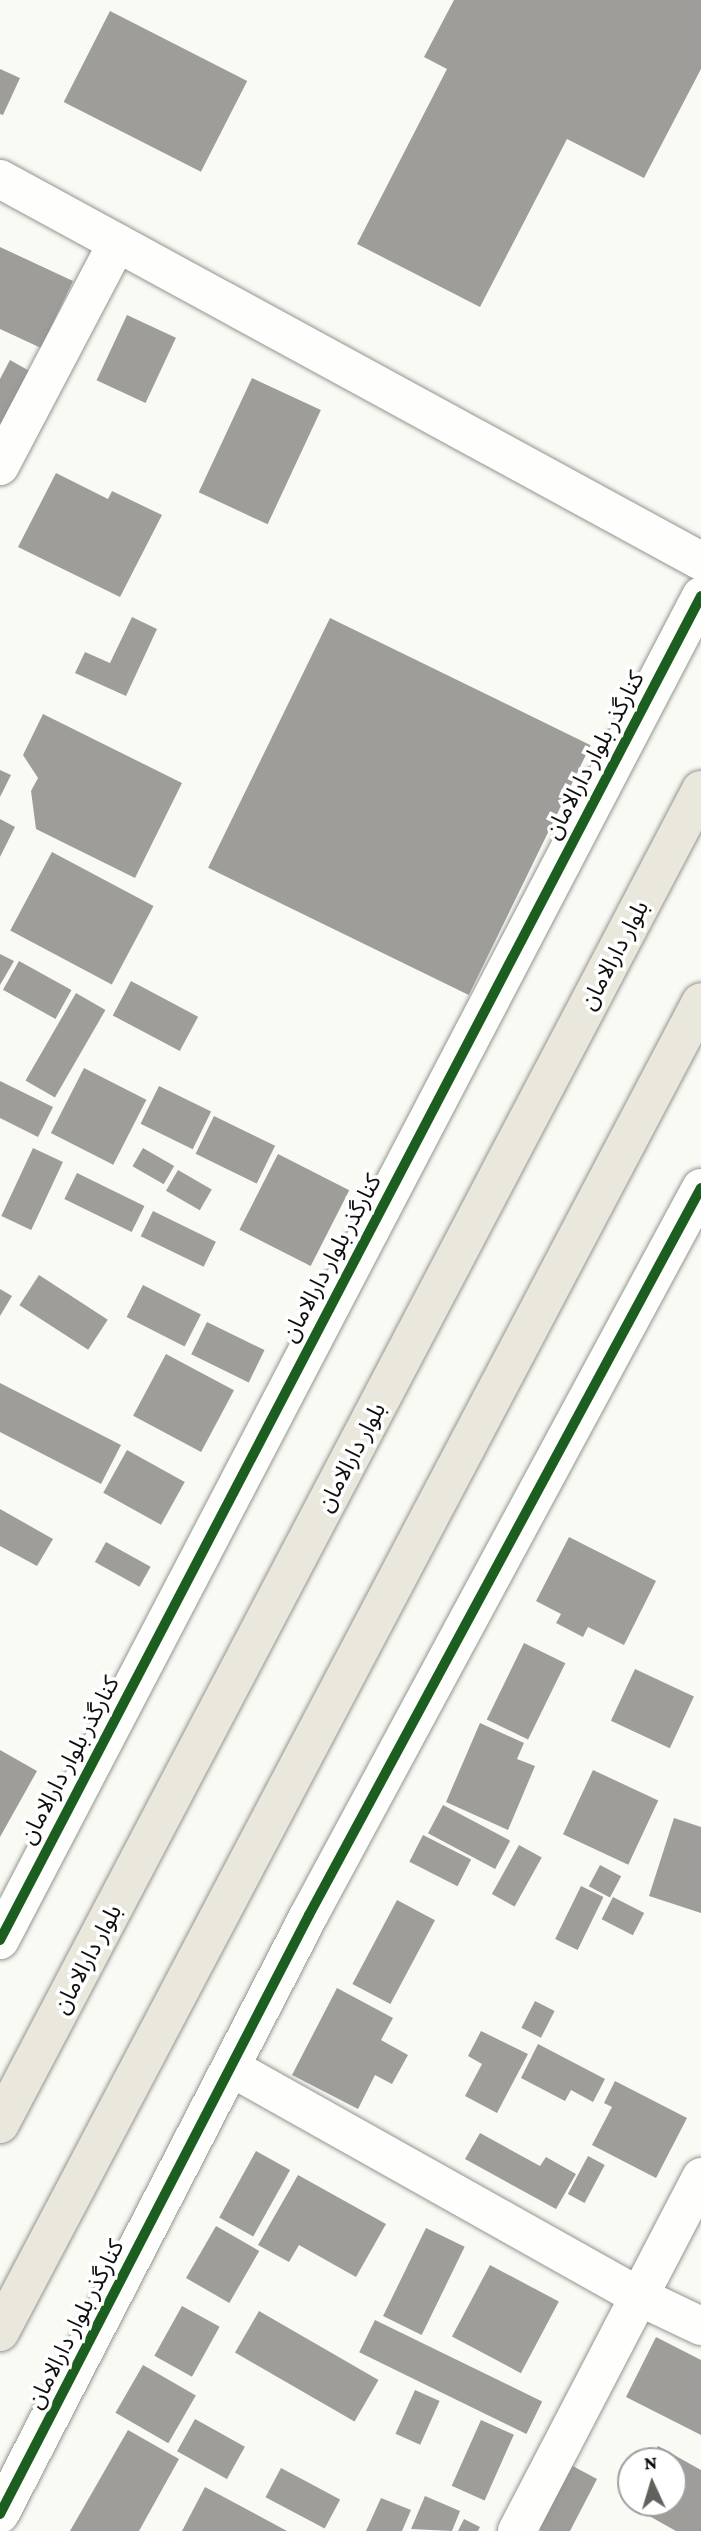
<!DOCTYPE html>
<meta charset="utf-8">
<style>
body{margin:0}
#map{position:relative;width:701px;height:2531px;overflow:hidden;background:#fafaf4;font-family:"Crimson Pro","Noto Sans Arabic",serif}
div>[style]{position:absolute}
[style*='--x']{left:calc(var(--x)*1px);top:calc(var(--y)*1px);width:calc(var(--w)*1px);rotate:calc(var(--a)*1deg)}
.building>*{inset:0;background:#9e9d99;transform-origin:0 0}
.roads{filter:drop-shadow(0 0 2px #949492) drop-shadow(0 0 2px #949492)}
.minor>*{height:38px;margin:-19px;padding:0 19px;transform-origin:19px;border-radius:19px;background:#fefefd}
.major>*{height:38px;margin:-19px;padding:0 19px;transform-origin:19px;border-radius:19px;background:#eae8dc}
.cycleway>*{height:10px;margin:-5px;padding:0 5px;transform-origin:5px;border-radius:5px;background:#1b5e20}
span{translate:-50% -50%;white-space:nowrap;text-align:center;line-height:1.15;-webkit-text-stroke:7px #fff;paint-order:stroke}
.street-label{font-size:23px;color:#0e0e0e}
.north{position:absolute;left:617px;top:2447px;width:70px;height:70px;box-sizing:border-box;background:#fff;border:2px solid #9f9f9f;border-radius:50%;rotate:356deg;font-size:19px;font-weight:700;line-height:28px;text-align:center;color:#0e0e0e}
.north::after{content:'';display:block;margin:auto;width:24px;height:32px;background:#61615e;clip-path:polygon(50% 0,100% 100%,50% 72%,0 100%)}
</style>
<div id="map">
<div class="building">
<i style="clip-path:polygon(454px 0,701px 0,701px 69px,644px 178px,567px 139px,480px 307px,357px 244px,447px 69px,424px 57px)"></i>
<i style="left:110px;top:11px;width:154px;height:102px;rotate:27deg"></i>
<i style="clip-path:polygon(0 69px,20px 78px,3px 115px,0 114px)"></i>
<i style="clip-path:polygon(0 247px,73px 281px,41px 348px,0 329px)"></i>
<i style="left:127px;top:315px;width:54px;height:72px;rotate:25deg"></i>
<i style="clip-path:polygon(10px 360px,33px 373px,0 439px,0 379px)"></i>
<i style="left:252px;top:378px;width:76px;height:126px;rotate:25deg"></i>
<i style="clip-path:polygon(56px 473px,108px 499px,112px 491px,162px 515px,120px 597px,18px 547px)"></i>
<i style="clip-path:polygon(132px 617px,157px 629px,126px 696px,75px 673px,85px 652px,110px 663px)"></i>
<i style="left:330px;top:618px;width:290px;height:278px;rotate:26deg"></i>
<i style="clip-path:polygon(43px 714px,182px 783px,135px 878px,36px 829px,31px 791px,38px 778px,23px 755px)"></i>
<i style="clip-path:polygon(0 770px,11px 775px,0 797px)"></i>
<i style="clip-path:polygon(0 819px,15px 827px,0 857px)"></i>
<i style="left:52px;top:852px;width:115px;height:89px;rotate:28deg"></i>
<i style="clip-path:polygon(0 954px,14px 961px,0 985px)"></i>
<i style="left:19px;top:961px;width:60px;height:33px;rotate:29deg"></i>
<i style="left:131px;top:981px;width:76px;height:39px;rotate:28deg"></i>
<i style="left:76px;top:993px;width:34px;height:101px;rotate:30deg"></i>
<i style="left:84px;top:1068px;width:70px;height:73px;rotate:27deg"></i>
<i style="clip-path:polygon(0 1081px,53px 1107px,38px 1137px,0 1118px)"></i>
<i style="left:159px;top:1086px;width:58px;height:42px;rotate:26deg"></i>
<i style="left:214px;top:1116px;width:68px;height:42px;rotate:26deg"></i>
<i style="left:33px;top:1148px;width:33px;height:75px;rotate:25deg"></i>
<i style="left:143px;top:1148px;width:36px;height:21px;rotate:30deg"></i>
<i style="left:278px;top:1154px;width:80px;height:85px;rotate:27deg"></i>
<i style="left:178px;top:1170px;width:39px;height:24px;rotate:30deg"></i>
<i style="left:77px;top:1173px;width:75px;height:29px;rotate:26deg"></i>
<i style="left:153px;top:1211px;width:70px;height:28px;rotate:26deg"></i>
<i style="left:39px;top:1275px;width:82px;height:36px;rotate:33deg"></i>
<i style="left:143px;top:1285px;width:65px;height:36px;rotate:27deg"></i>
<i style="clip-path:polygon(0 1289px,12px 1296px,0 1316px)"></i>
<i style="left:207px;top:1322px;width:64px;height:36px;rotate:26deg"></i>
<i style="left:166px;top:1354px;width:77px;height:70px;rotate:28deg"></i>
<i style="clip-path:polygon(0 1383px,121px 1445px,101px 1484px,0 1432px)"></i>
<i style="left:127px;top:1450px;width:66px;height:49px;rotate:29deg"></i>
<i style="clip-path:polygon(0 1509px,53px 1539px,37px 1566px,0 1546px)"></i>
<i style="clip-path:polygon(569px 1537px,656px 1581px,624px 1645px,588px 1627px,583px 1637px,556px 1623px,561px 1614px,536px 1601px)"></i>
<i style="left:106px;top:1542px;width:51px;height:23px;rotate:29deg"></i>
<i style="left:524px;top:1643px;width:46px;height:85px;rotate:26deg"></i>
<i style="left:635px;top:1669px;width:65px;height:57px;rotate:25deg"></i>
<i style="clip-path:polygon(480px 1723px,524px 1743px,517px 1759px,535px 1766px,508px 1830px,446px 1802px)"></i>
<i style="clip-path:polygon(0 1750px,37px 1771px,0 1837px)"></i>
<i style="left:593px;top:1770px;width:72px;height:71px;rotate:25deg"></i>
<i style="left:443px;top:1805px;width:76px;height:32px;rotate:28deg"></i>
<i style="clip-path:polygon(674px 1818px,701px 1827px,701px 1913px,649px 1896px)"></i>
<i style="left:423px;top:1835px;width:54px;height:30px;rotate:27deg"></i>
<i style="left:519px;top:1845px;width:26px;height:56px;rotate:29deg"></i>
<i style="left:600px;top:1865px;width:24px;height:24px;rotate:28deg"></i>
<i style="left:581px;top:1886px;width:25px;height:59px;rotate:26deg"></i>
<i style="left:613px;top:1897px;width:35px;height:25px;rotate:27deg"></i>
<i style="left:397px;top:1900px;width:43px;height:95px;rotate:28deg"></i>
<i style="clip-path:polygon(337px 1988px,393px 2018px,381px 2040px,408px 2055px,392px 2084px,375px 2075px,358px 2109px,292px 2075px)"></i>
<i style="left:535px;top:2001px;width:22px;height:30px;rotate:27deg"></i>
<i style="clip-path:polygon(481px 2031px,528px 2054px,497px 2113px,465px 2096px,482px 2064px,468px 2056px)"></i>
<i style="clip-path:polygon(538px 2044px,605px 2079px,593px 2102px,571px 2090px,565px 2101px,521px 2078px)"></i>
<i style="clip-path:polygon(615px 2081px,687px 2118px,656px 2178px,592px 2145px,612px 2107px,604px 2103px)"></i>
<i style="clip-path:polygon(480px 2133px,540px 2166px,546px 2157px,576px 2174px,556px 2209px,465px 2159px)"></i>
<i style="left:256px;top:2151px;width:39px;height:76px;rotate:29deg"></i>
<i style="left:588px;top:2156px;width:19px;height:43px;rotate:28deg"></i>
<i style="clip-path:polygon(298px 2175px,386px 2224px,356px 2277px,299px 2245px,289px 2262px,258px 2245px)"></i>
<i style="left:216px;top:2226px;width:50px;height:60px;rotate:30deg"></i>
<i style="left:426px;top:2228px;width:43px;height:98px;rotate:26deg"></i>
<i style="left:490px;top:2265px;width:78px;height:81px;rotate:28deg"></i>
<i style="left:182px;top:2306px;width:43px;height:57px;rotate:29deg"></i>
<i style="left:259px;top:2311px;width:138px;height:48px;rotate:30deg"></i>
<i style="left:375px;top:2320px;width:186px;height:36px;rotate:26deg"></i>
<i style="clip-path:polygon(656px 2337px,701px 2360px,701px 2435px,626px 2397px)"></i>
<i style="left:143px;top:2365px;width:61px;height:55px;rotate:30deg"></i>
<i style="left:415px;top:2390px;width:27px;height:48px;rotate:24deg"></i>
<i style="left:195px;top:2419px;width:57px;height:37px;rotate:29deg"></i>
<i style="left:481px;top:2420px;width:36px;height:72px;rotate:24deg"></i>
<i style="clip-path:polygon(128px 2430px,179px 2459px,139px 2531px,70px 2531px)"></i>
<i style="clip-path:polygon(658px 2446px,701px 2470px,701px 2531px,676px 2531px,626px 2503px,631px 2494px,631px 2503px,673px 2503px,673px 2461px,650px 2461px)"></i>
<i style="clip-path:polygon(569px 2464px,597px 2479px,570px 2531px,542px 2531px,535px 2527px)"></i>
<i style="left:281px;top:2468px;width:67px;height:33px;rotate:28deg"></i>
<i style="clip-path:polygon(205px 2487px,287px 2531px,182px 2531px)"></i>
<i style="clip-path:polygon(425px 2496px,460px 2511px,452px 2531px,411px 2529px)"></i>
<i style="clip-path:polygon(381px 2498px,411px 2510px,402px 2531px,366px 2531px)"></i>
<i style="clip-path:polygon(464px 2519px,480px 2527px,478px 2531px,458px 2531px)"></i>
</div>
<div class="roads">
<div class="minor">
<i style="--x:0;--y:179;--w:798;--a:28.59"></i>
<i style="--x:0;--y:466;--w:252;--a:-62.3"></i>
<i style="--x:0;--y:1940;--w:1516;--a:-62.45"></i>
<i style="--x:232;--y:2068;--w:466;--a:29.3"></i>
<i style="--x:638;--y:2296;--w:70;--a:25.5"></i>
<i style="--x:0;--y:2514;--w:674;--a:-62.71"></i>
<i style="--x:309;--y:1915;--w:826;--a:-61.67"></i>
<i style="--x:517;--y:2531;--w:399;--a:-62.5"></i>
</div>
<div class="major">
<i style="--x:0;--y:2124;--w:1507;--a:-62.28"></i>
<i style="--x:0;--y:2332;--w:1503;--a:-62.21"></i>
</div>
</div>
<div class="cycleway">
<i style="--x:0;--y:1940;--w:1516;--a:-62.45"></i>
<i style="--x:0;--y:2514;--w:674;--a:-62.71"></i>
<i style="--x:309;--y:1915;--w:826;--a:-61.67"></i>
</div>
<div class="street-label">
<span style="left:594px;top:755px;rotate:-62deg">کنارگذر بلوار دارالامان</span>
<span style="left:614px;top:955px;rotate:-62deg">بلوار دارالامان</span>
<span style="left:331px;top:1258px;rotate:-62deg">کنارگذر بلوار دارالامان</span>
<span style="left:351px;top:1457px;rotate:-62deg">بلوار دارالامان</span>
<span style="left:69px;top:1760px;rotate:-62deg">کنارگذر بلوار دارالامان</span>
<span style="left:87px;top:1959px;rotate:-62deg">بلوار دارالامان</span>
<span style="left:75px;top:2324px;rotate:-63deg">کنارگذر بلوار دارالامان</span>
</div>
<div class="north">N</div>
</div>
